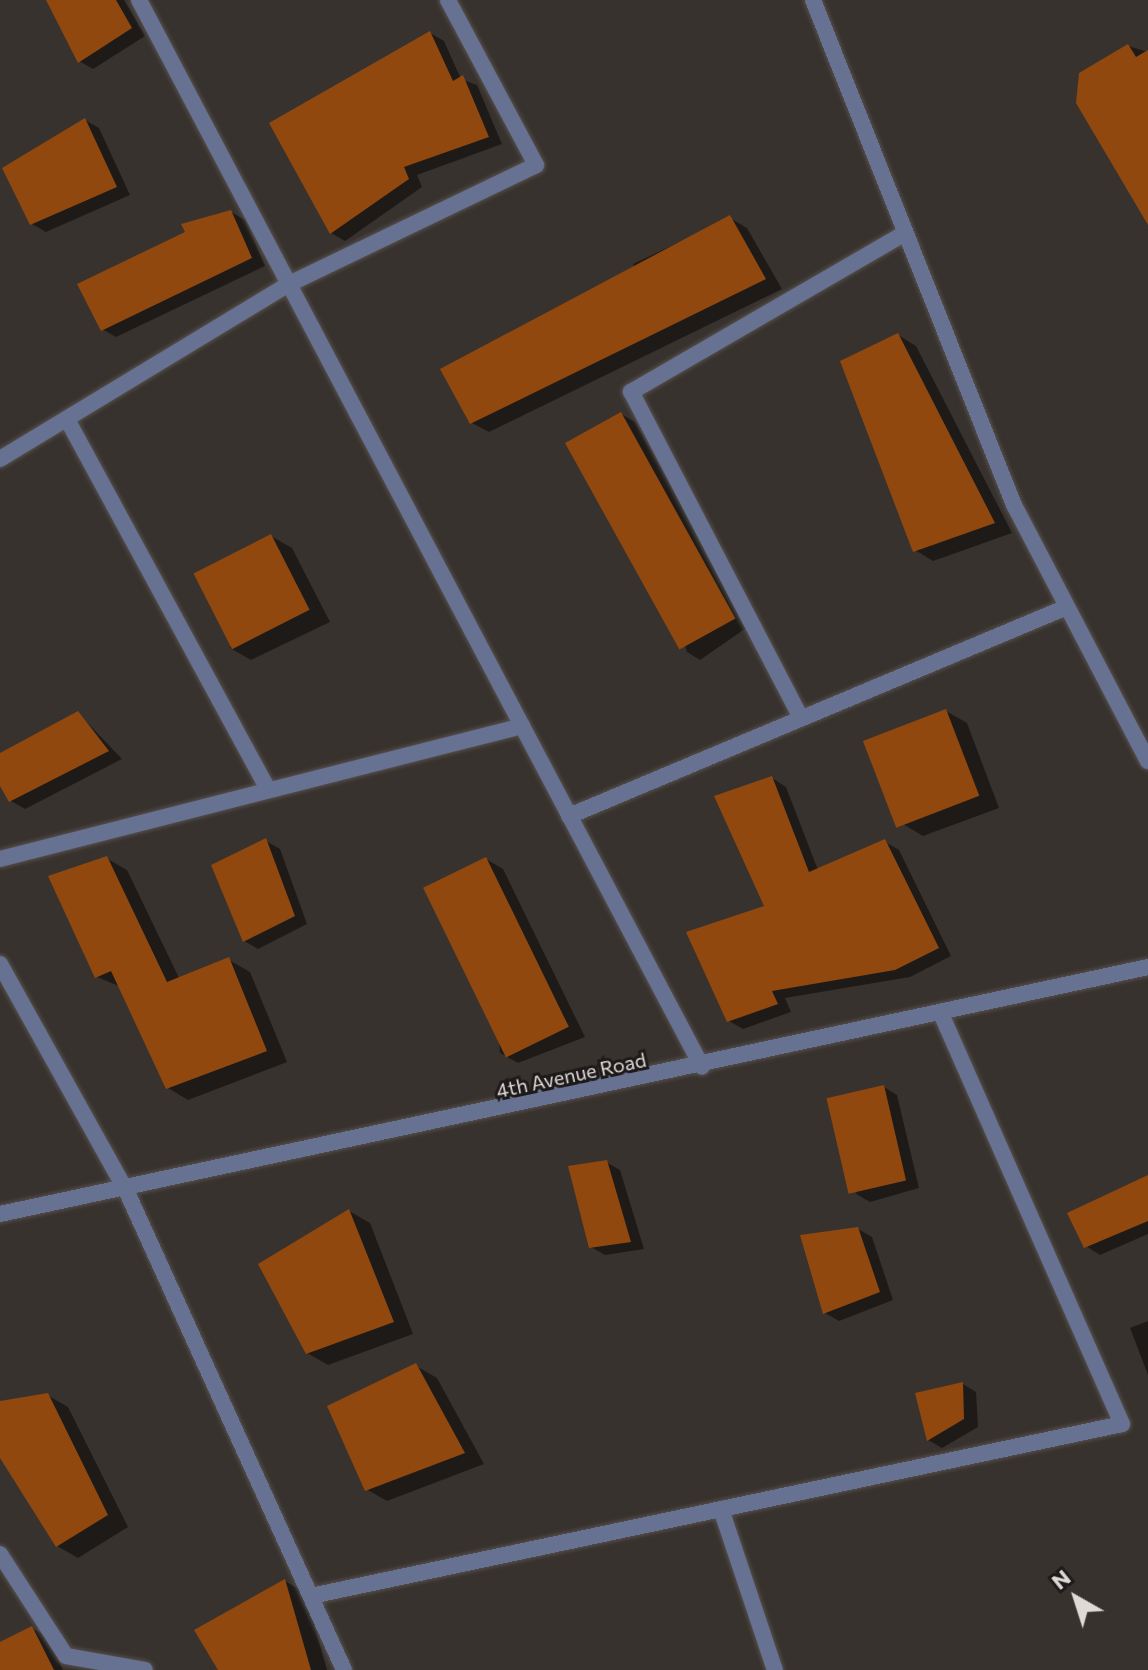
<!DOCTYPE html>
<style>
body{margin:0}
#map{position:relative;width:1148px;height:1670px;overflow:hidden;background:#38322e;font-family:Commissioner,sans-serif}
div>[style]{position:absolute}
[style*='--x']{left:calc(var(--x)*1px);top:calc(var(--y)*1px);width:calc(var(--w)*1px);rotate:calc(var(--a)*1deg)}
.shadow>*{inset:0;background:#0007}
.building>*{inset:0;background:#90480f;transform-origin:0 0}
.roads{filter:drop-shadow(0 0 2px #56504d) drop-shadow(0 0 2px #56504d)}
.street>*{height:16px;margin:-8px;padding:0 8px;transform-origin:8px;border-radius:8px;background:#677192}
span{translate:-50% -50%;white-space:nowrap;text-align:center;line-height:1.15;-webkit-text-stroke:6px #1d1a19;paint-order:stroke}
.street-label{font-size:20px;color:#dedad8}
.north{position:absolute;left:1036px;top:1558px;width:80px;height:80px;-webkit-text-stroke:6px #1d1a19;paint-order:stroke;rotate:321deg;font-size:22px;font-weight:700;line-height:32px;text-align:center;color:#dedad8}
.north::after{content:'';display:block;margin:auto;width:28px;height:36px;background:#dedad8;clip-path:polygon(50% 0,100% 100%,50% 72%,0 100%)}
</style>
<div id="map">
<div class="shadow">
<i style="clip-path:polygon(48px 0,124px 0,145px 36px,93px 69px,79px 61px)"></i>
<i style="clip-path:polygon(430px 33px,444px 41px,461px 79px,477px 85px,502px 144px,417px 175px,422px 187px,345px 241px,331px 233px)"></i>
<i style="clip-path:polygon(1128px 46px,1148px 52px,1148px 219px)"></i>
<i style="clip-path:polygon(85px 120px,99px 128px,130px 195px,46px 232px,32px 224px)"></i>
<i style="clip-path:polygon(231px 212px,245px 220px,265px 266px,116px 337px,102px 329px)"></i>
<i style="clip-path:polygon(730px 218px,747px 228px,782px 289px,489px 432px,472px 423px,636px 269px,633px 264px)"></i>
<i style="clip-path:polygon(898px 335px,916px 346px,1012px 533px,933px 561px,915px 550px)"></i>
<i style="clip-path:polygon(621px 414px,635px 422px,749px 626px,700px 660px,687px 652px)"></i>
<i style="clip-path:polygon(271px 536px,292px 548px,330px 622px,251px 660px,230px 648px)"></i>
<i style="clip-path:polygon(946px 711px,967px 723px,999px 808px,923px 836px,903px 824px)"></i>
<i style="clip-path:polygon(78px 713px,122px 759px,25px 809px,11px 801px,0 782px,0 755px)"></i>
<i style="clip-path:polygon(772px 778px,786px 787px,818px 870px,885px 842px,899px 850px,951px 956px,910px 977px,785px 998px,791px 1012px,743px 1029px,729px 1021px,767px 907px)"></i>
<i style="clip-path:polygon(266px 841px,280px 849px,307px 924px,258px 949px,244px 941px)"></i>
<i style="clip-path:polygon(106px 858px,127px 870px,180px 980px,229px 960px,250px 972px,287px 1062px,188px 1100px,168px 1088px,121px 987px,97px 977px)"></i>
<i style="clip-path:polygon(486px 859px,503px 869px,585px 1037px,518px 1063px,500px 1053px)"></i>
<i style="clip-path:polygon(884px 1087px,897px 1095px,919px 1188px,870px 1202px,856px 1194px)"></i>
<i style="clip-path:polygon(606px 1162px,620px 1170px,644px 1249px,605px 1255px,591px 1247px)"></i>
<i style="clip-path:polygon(1148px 1182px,1148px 1234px,1100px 1255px,1086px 1246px)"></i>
<i style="clip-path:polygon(349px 1211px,370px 1223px,413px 1334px,328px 1365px,307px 1353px)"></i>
<i style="clip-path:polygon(858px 1229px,872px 1237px,893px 1300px,839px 1321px,825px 1313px)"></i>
<i style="clip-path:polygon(1148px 1321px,1148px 1375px,1130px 1328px)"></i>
<i style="clip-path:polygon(416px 1366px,437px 1378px,484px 1464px,387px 1501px,366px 1489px)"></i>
<i style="clip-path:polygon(963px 1384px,976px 1392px,978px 1427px,942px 1448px,928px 1440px)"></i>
<i style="clip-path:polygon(47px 1395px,68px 1407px,128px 1527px,78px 1558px,57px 1546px,0 1454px,0 1403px)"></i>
<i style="clip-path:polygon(285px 1581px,305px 1593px,327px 1670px,220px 1670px)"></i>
<i style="clip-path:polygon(32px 1628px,46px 1636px,63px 1670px,0 1670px,0 1644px)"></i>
</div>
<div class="building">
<i style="clip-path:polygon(46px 0,116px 0,132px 28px,78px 63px)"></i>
<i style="clip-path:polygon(430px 31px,453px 81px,463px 75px,489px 137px,404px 167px,409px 179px,330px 234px,269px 123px)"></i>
<i style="clip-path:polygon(1128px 44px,1136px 57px,1148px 50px,1148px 225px,1076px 103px,1079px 73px)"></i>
<i style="clip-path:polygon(85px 118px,117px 187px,30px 225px,2px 168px)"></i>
<i style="clip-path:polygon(231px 210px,252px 258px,101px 331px,77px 284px,185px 232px,181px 224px)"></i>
<i style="clip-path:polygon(730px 215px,766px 279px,470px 424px,440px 369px)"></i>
<i style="clip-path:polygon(898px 333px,995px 523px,913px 552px,840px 361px)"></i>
<i style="left:621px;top:412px;width:236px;height:64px;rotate:61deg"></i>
<i style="left:271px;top:534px;width:85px;height:87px;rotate:63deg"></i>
<i style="left:946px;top:709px;width:93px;height:89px;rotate:69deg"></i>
<i style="clip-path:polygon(78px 711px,109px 751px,9px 802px,0 786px,0 753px)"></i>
<i style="clip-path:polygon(772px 776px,809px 872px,885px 839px,939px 948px,895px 970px,772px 991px,778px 1004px,727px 1022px,686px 932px,764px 906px,714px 796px)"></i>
<i style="clip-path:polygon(266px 838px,295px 916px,243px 942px,211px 865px)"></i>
<i style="clip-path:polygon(107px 856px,167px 982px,229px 957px,267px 1051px,166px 1089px,111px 971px,95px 978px,48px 876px)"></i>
<i style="left:486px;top:857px;width:189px;height:70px;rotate:64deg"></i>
<i style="left:884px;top:1085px;width:98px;height:59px;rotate:77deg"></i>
<i style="clip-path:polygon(607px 1160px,631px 1242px,589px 1248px,568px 1166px)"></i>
<i style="clip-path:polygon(1148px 1175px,1148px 1221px,1084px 1248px,1067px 1213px)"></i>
<i style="clip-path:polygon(349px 1209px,394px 1322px,306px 1354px,258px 1264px)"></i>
<i style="clip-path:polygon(858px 1227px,880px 1292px,823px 1314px,800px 1235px)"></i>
<i style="clip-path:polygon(416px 1363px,465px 1453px,365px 1491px,327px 1406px)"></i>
<i style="clip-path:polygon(963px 1382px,964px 1419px,927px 1441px,915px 1393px)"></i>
<i style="clip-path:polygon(48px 1393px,108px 1515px,56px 1547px,0 1458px,0 1401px)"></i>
<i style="clip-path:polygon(285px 1579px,311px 1670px,218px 1670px,194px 1630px)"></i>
<i style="clip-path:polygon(32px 1626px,54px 1670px,0 1670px,0 1642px)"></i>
</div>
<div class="roads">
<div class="street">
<i style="--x:139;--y:0;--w:1206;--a:62.18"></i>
<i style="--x:813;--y:0;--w:544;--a:68.3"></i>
<i style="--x:1014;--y:505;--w:289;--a:62.4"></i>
<i style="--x:68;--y:421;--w:420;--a:61.5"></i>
<i style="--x:0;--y:459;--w:338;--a:-31.2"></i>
<i style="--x:289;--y:284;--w:274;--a:-25.7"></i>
<i style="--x:536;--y:165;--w:187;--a:-118.1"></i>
<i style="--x:801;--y:718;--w:368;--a:-117.5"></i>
<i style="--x:631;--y:392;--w:317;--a:-30.1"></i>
<i style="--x:569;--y:816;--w:540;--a:-22.77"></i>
<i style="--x:0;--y:859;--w:539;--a:-14.29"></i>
<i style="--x:0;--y:964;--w:259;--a:60.9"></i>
<i style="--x:126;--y:1190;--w:527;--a:65.57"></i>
<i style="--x:0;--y:1214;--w:1174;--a:-12.14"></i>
<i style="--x:721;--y:1509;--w:170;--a:71.5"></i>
<i style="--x:0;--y:1554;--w:121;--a:57.1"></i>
<i style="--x:66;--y:1656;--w:80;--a:10"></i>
<i style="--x:311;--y:1596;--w:829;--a:-11.97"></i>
<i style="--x:1122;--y:1424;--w:449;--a:-113.8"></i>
</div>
</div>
<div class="street-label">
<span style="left:571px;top:1075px;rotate:-12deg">4th Avenue Road</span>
</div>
<div class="north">N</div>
</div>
